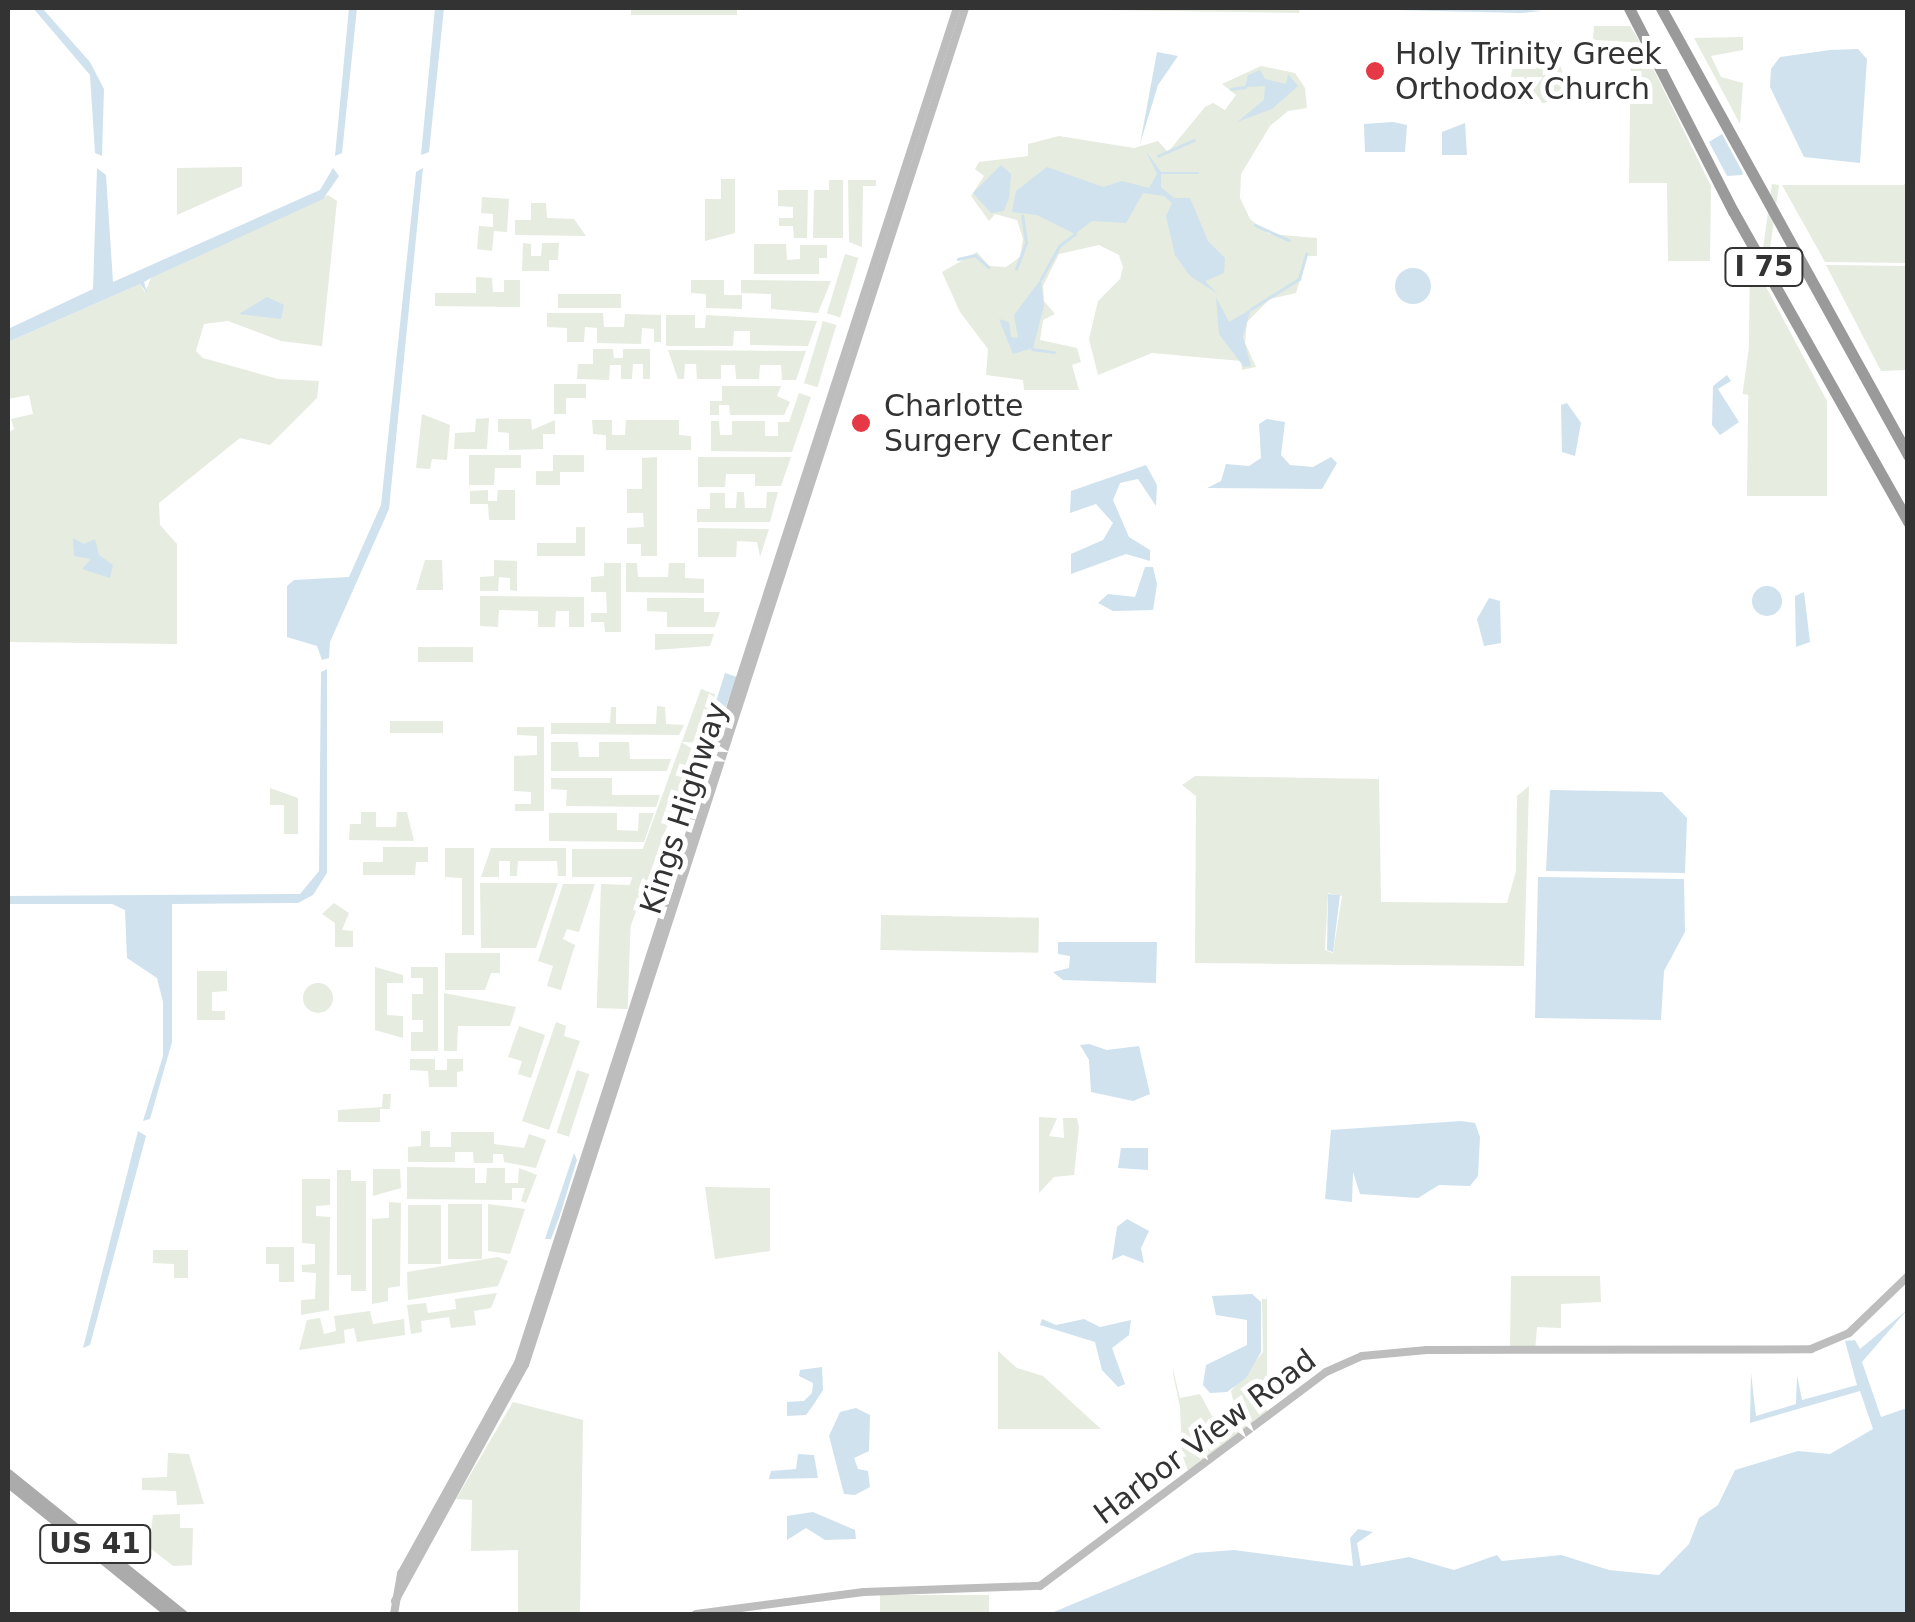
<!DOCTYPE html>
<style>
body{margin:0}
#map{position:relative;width:1915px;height:1622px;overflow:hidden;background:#fff;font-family:"DejaVu Sans",sans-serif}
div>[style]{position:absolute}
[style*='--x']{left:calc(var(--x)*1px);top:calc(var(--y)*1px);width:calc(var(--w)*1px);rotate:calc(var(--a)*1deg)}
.green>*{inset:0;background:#e6ecdf;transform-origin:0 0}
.round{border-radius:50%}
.water>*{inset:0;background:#cfe2ee}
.stream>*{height:2.5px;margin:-1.25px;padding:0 1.25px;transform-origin:1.25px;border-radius:1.25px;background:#cfe2ee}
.secondary>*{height:8px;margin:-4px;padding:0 4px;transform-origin:4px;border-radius:4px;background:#bdbdbd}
.primary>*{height:9px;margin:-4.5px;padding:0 4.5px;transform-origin:4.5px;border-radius:4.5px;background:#ababab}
.motorway>*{height:11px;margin:-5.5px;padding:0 5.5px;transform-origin:5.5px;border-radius:5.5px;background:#9a9a9a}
.dots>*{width:28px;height:28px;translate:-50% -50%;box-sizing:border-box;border:5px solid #fff;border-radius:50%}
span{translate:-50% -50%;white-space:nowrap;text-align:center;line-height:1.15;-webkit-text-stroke:10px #fff;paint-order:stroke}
.shield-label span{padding:2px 8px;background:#fff;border:2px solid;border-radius:8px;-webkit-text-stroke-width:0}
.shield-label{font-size:28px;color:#333;font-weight:700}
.poi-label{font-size:30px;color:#333}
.left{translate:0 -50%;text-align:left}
.street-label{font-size:30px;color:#333}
.frame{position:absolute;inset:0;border:10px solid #333;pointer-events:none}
</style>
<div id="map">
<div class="green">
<i style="left:631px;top:8px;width:106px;height:7px"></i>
<i style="clip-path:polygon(1099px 8px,1300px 8px,1299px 13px,1099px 10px)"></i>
<i style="clip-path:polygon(1594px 26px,1630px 26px,1639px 40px,1711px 186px,1710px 261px,1668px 261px,1667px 183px,1629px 183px,1631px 42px,1593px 40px)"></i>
<i style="clip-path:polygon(1743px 37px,1743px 50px,1711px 56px,1721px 77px,1743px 83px,1740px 124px,1694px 38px)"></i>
<i class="round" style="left:1511px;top:52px;width:52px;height:52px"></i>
<i style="clip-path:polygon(1261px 66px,1295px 73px,1305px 88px,1307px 108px,1288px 111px,1270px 126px,1241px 174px,1240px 198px,1250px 219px,1269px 234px,1317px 238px,1317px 256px,1307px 256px,1296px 293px,1270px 299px,1247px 322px,1245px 343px,1256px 367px,1242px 370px,1241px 361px,1152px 353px,1098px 375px,1089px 339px,1098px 301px,1120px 279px,1123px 267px,1119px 255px,1099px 245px,1059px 254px,1043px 286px,1044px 301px,1055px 314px,1043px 320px,1040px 340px,1077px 348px,1081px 362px,1072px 365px,1079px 390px,1024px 390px,1023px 380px,986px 375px,988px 349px,960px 312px,942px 272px,977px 252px,989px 266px,1006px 267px,1020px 257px,1023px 239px,1017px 220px,995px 214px,989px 221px,971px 196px,984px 176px,975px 169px,979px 162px,1028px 156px,1028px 144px,1059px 136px,1134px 148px,1158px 141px,1168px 152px,1205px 107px,1213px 103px,1225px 110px,1236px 95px,1222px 84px)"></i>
<i style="clip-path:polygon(242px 167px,242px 186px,177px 215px,177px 168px)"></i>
<i style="clip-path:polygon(721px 179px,735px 179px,735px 233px,705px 241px,705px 199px,721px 199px)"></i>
<i style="clip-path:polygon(1907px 179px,1907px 263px,1825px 262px,1782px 185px,1904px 185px)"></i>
<i style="clip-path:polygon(829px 180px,843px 180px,843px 238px,813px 238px,814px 190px,829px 190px)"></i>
<i style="clip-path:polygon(848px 180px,876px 180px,876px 186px,863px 186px,862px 247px,849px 242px)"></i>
<i style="left:1772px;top:184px;width:7px;height:212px;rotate:8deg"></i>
<i style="clip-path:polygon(778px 190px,808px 190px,807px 238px,794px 238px,793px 226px,779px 226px,779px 218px,793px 218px,793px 207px,778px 206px)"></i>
<i style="clip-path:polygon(328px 195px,337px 201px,322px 346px,281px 341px,228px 321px,204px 324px,196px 351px,203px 358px,278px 379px,319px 381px,317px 398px,270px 445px,240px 438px,159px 503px,160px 525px,177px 544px,177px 644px,8px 642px,8px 433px,14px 429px,11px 419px,33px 414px,29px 395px,8px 399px,8px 342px,140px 284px,145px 292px,151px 278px)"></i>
<i style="clip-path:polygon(482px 197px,509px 199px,507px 232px,494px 231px,492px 251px,477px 249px,479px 226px,493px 227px,493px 214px,481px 213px)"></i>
<i style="clip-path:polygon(531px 203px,546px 203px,547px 218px,574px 219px,586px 236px,515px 235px,515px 220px,531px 220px)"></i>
<i style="clip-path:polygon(523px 243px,531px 244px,531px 256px,541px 256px,542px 243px,559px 243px,558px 260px,549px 260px,549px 271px,522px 271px)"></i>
<i style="clip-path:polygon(754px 244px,786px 244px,787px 260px,800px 259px,800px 245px,827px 245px,827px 258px,819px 258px,819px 274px,754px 274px)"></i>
<i style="left:845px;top:254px;width:14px;height:62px;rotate:17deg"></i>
<i style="clip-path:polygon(1750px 257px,1827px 401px,1827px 496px,1747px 496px)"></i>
<i style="clip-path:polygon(1826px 265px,1907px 266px,1906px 370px,1881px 371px)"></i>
<i style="clip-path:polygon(476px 277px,492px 278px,493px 292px,504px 292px,504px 280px,520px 280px,520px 307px,435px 306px,435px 293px,476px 293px)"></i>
<i style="clip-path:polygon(691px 280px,724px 280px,724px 295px,742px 295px,742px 309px,706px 308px,706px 294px,691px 293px)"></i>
<i style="clip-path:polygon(741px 280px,830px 281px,831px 281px,818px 313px,771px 309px,771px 294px,741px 293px)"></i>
<i style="left:558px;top:294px;width:63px;height:14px"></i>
<i style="clip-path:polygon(547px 313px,603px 313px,604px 327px,624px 327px,625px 314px,661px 315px,661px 342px,654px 342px,654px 329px,642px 328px,641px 344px,597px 343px,597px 328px,585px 327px,584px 342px,567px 342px,567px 328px,547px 327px)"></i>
<i style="clip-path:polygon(666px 315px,695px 315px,695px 328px,705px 328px,706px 315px,817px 321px,808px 346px,750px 345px,750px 331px,734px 331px,733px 346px,666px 346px)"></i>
<i style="left:823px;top:321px;width:14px;height:65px;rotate:17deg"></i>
<i style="clip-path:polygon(593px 349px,613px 349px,614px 358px,623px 358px,623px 349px,650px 349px,650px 379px,643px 379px,643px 364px,633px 364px,632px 379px,621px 379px,621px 365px,610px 365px,609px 380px,577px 379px,578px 364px,593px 364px)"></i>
<i style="clip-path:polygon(668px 350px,806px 351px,796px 380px,782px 380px,781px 365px,760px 365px,759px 379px,736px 379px,735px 365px,721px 365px,721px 379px,697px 379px,696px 364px,685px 364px,684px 379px,678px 379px)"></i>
<i style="clip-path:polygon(554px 384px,586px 384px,586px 398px,566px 398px,566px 414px,554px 414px)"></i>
<i style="clip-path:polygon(722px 386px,781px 386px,777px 396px,790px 402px,784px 415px,730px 415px,729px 405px,719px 405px,719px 415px,710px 415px,710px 401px,722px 401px)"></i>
<i style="clip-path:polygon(799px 393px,811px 397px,792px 452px,711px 451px,711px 421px,719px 421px,720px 435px,732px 435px,732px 421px,765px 421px,765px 436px,778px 436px,778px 422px,789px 422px)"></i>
<i style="clip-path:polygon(422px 414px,450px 425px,447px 460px,432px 459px,430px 469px,416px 468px)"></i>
<i style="clip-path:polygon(489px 418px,487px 449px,454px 449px,455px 433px,475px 432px,476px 419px)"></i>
<i style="clip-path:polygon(498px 419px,531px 419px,532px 430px,555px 420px,555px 434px,543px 434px,543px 449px,509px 450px,509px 433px,498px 432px)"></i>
<i style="clip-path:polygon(592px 420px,612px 420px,612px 435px,625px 435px,626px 420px,679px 420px,679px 435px,691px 436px,691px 450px,606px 450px,606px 435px,593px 434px)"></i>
<i style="clip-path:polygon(469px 455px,521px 455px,521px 468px,495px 468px,494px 485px,469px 485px)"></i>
<i style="clip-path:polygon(553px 455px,584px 455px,584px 472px,560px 472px,560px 485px,536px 485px,536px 471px,553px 471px)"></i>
<i style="clip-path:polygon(657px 457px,657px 556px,641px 556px,641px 544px,627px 544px,627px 528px,644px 527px,643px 513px,627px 513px,627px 489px,642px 489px,642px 458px)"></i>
<i style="clip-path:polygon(698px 457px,791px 457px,781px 486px,755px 486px,755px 474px,726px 474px,725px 487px,698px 487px)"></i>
<i style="clip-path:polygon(488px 490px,488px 501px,497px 501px,498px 490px,515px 490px,515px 520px,489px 520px,488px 504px,470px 504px,470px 491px)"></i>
<i style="clip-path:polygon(737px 492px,744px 492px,745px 508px,766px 508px,767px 492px,778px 492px,770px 522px,697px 522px,697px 509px,710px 509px,710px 493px,725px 493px,725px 508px,736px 508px)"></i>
<i style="clip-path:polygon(576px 527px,585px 527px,585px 556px,537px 556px,537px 543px,576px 543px)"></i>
<i style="clip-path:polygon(698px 528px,769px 529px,760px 557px,757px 542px,737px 541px,736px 557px,698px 557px)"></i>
<i style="clip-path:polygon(425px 560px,442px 560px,443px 590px,416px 590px)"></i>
<i style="clip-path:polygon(494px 560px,517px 561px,517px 591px,510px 590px,510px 578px,499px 577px,498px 591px,480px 591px,480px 577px,494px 576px)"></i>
<i style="clip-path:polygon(604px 563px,621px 563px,621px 632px,605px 632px,604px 622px,591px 622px,591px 613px,607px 613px,606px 592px,591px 592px,591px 577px,604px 576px)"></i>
<i style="clip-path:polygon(626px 563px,637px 563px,638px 577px,668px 577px,669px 563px,685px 563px,685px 578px,704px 579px,704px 593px,626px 592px)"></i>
<i style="clip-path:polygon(480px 596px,584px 597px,584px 627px,569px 627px,569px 611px,556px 611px,555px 627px,538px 627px,538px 611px,499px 610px,498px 627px,480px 626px)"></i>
<i style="clip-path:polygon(647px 598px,704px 598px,704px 612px,720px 612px,715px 627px,667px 627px,667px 612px,647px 611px)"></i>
<i style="clip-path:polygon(655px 634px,714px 634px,710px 646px,655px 650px)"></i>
<i style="left:418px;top:647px;width:55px;height:15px"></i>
<i style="left:701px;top:689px;width:15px;height:255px;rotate:20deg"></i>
<i style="clip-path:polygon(657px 706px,665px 707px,666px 724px,684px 725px,679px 735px,551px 734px,551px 723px,610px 723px,611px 707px,616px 707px,616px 724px,656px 724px)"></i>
<i style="left:390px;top:721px;width:53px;height:12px"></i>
<i style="clip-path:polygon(517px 727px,544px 727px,544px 811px,515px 811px,515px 804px,531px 804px,531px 792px,514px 791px,514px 756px,537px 755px,537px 736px,517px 735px)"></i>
<i style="clip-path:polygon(551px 742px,578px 742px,579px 757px,599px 757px,599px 742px,629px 742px,630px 759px,671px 759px,667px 771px,551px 771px)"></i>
<i style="clip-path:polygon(evenodd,1195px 776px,1379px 779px,1381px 902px,1507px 903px,1516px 871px,1517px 796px,1529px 786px,1524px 966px,1195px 963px,1196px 796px,1182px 785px,1195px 776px,1328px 893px,1342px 896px,1333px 953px,1325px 950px,1328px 893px)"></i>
<i style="clip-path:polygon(551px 778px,612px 778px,612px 795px,660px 795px,656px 807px,566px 806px,567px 790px,551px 789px)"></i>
<i style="clip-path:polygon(270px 788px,298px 798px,298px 834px,284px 834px,284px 805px,270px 805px)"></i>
<i style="clip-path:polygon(361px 812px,376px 812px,376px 827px,396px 827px,397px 812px,407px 812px,414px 841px,349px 840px,350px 824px,361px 824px)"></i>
<i style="clip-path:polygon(549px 813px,617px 813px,617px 830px,638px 831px,639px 813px,654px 813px,644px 842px,549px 841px)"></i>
<i style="clip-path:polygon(383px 847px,428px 847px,428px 862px,416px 862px,415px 875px,363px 875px,363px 862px,383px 862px)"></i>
<i style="clip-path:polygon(445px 848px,474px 848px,474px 935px,462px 935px,462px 878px,445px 877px)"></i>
<i style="clip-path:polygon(491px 848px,566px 848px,566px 876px,558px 876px,557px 861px,518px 861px,517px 876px,510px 876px,510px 861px,499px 861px,499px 877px,481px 877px)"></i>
<i style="clip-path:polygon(572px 849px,643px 849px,633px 877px,572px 877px)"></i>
<i style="clip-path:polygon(480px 883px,558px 883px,536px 948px,481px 948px)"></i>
<i style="clip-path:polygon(563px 884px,595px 884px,579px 932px,567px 929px,563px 939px,575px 945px,561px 990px,547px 986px,553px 966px,538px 961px)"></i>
<i style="left:601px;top:884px;width:31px;height:124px;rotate:2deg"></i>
<i style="clip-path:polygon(334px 903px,349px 913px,342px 930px,353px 931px,353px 947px,335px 947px,335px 923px,322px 914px)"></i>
<i style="left:881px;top:915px;width:158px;height:35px;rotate:1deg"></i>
<i style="clip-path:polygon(445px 953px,500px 953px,500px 973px,491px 973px,485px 990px,445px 990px)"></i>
<i style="clip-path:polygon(375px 967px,403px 975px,403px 983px,387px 983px,387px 1015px,403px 1016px,403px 1038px,375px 1030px)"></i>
<i style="clip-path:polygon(411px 967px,438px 967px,438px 1051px,411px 1051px,411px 1032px,423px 1032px,423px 1020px,412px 1020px,412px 994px,423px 994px,423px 978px,411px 978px)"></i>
<i style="clip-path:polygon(197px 971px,227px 971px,227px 991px,212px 992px,212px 1011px,225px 1011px,225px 1020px,197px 1020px)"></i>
<i class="round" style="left:303px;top:983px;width:30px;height:30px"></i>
<i style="clip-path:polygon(444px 993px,516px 1007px,510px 1026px,458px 1026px,457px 1051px,444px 1051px)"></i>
<i style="clip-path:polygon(556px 1022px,566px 1026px,564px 1036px,580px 1041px,549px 1130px,522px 1121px)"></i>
<i style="clip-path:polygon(519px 1026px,545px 1035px,531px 1078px,518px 1074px,522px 1061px,508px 1057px)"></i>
<i style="clip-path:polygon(410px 1059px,435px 1059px,435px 1070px,447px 1070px,447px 1059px,463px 1059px,463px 1071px,457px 1072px,457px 1087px,429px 1087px,428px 1071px,410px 1070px)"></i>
<i style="left:577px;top:1070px;width:13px;height:66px;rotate:18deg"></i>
<i style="clip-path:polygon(383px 1094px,391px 1094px,390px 1109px,380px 1109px,380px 1122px,338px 1122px,338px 1110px,382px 1107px)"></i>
<i style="clip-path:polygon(1039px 1117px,1057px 1118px,1049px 1136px,1064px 1138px,1063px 1118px,1077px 1118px,1079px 1128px,1074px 1175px,1054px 1177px,1039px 1193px)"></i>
<i style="clip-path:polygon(421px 1131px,430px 1131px,430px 1147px,451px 1147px,451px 1132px,494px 1132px,494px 1144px,524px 1148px,529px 1134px,546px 1140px,536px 1168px,504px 1162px,503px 1154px,493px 1154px,493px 1163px,474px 1163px,473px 1152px,455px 1152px,455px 1162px,408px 1162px,408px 1147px,421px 1146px)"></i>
<i style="clip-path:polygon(407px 1167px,475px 1168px,475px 1183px,486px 1183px,487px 1168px,505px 1168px,505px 1183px,518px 1183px,519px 1168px,537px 1175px,526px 1203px,521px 1201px,525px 1188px,512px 1188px,512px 1200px,407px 1199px)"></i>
<i style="clip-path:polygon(373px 1169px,400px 1169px,401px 1188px,373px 1196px)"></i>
<i style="clip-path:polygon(337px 1170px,351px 1170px,351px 1181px,366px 1181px,366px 1291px,351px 1291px,351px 1275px,337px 1275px)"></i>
<i style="clip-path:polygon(302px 1179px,330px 1179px,330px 1205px,316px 1206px,316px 1216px,330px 1217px,329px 1310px,301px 1315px,301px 1300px,315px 1299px,316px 1273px,302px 1272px,302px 1265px,315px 1264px,315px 1244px,302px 1243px)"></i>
<i style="clip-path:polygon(705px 1187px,770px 1188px,770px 1251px,715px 1259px)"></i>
<i style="clip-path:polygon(389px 1202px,401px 1203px,400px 1286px,388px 1288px,388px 1301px,372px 1304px,372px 1219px,389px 1218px)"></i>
<i style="left:448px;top:1204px;width:34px;height:55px"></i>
<i style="clip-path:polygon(488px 1204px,525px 1209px,510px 1254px,488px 1251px)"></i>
<i style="left:408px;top:1205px;width:33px;height:59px"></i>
<i style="clip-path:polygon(266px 1247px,294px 1247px,294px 1282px,279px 1282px,279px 1264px,266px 1264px)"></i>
<i style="clip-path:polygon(153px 1250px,188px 1250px,188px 1278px,174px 1278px,174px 1264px,153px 1263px)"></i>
<i style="clip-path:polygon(498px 1257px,508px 1261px,498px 1286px,408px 1300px,407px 1272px)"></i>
<i style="clip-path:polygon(1511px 1276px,1600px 1276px,1601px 1302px,1561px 1304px,1561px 1328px,1537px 1327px,1535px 1352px,1510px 1352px)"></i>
<i style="clip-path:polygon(497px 1293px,491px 1308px,474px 1311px,476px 1325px,451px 1328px,449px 1317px,421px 1321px,422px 1332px,411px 1334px,407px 1305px,426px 1303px,428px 1313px,456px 1309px,455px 1299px)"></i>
<i style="clip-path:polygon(1262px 1299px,1267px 1299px,1267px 1415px,1189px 1474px,1182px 1454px,1180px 1407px,1173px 1374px,1173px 1370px,1180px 1398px,1200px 1394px,1212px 1416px,1228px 1416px,1235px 1408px,1231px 1391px,1263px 1352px)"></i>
<i style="clip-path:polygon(370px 1311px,373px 1324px,404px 1319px,405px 1335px,357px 1342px,354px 1328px,344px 1330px,345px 1343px,299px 1350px,307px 1320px,320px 1318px,324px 1334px,336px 1331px,334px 1316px)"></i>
<i style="clip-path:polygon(998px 1351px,1017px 1368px,1043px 1376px,1101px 1429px,998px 1429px)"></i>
<i style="clip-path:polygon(513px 1402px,583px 1420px,580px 1614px,518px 1614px,518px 1550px,471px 1551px,472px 1500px,456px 1499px)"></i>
<i style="clip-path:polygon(168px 1453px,189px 1454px,204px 1504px,177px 1505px,176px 1491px,142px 1490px,142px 1478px,167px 1477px)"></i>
<i style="clip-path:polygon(180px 1514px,180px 1528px,193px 1528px,192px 1565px,173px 1566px,149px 1547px,153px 1515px)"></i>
<i style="left:880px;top:1595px;width:109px;height:20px"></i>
</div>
<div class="water">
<i style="clip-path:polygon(33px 8px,42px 8px,90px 62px,104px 89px,102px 156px,95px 153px,90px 75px)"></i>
<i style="clip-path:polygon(349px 8px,357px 8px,342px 153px,335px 156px)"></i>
<i style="clip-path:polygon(435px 8px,444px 8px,429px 152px,421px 155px)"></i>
<i style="clip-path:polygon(1311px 8px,1496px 8px,1542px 11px,1521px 13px)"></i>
<i style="clip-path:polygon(1830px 50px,1858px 49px,1867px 59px,1860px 163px,1804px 157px,1770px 87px,1771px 69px,1780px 57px)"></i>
<i style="clip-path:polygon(1157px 52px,1178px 56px,1158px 85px,1140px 144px)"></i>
<i style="clip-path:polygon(1260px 70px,1265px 79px,1286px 84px,1288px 74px,1298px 86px,1272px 109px,1237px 122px,1264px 100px,1265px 86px,1245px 87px,1248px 75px)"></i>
<i style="clip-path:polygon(1393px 122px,1407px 125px,1405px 152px,1365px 152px,1364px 124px)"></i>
<i style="clip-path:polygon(1465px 123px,1467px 155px,1442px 155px,1442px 132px)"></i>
<i style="clip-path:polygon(1722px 134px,1743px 173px,1742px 175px,1727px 176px,1709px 142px)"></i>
<i style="clip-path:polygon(1146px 151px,1161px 172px,1161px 187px,1174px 198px,1190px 198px,1208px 241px,1225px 258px,1224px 273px,1205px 281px,1218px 294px,1190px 276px,1175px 255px,1166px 216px,1172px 203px,1164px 196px,1143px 193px,1126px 223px,1092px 221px,1075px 234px,1037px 215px,1012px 212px,1016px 191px,1047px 167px,1103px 187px,1122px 181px,1149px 188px,1157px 174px)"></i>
<i style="clip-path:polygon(1001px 165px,1011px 174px,1009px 198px,1004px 211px,991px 213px,973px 193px)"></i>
<i style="clip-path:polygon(97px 168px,106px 175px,113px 282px,320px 190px,333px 168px,339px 176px,323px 199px,151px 278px,144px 282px,147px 293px,140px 284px,8px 342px,8px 329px,93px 289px)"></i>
<i style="clip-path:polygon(423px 168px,389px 509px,330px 642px,329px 658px,322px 660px,317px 646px,287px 637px,287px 586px,294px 580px,349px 577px,381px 505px,416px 172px)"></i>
<i class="round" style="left:1395px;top:268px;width:36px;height:36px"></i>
<i style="clip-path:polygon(1041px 279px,1044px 306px,1033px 348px,1013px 354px,999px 319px,1009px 322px,1011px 337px,1018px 338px,1014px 315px)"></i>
<i style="clip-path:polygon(267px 297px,284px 305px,281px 319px,239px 314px)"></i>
<i style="clip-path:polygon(1216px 297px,1229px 322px,1251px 309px,1243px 336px,1251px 366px,1244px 367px,1219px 334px)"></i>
<i style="clip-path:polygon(1727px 375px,1731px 381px,1718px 389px,1739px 422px,1720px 435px,1712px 425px,1713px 386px)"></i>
<i style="clip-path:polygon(1567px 403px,1581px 423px,1575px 456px,1562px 452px,1561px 405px)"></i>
<i style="clip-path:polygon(1267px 419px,1285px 422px,1281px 455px,1290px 465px,1313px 467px,1331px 457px,1337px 463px,1322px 489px,1207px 488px,1221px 481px,1226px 464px,1249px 466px,1261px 458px,1259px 424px)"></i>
<i style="clip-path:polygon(1146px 465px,1157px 485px,1156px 506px,1138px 479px,1120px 483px,1113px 500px,1129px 537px,1150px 550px,1150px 561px,1126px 554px,1071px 574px,1071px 554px,1103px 540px,1113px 523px,1096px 504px,1070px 513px,1071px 491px)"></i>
<i style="clip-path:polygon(73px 538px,84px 544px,95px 539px,99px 555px,113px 565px,110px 578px,82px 569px,91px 559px,74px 556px)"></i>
<i style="clip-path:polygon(1145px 567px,1153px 567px,1157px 584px,1153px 610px,1113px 611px,1098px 603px,1108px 594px,1135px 597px)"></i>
<i class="round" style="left:1752px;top:586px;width:30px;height:30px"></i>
<i style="clip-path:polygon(1804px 592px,1810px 642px,1796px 647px,1795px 596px)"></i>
<i style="clip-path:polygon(1489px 598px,1500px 601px,1501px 643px,1484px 646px,1477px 619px)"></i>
<i style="clip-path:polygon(327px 669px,327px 873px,313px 895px,298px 903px,172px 904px,172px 1042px,150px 1119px,143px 1121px,163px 1056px,163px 1002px,157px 978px,127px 958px,125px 910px,112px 904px,8px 904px,8px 896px,300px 894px,319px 871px,321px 672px)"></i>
<i style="clip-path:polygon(725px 673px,737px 677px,699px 778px,693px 774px)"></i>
<i style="clip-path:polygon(1550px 790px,1662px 792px,1687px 818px,1685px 873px,1546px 871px)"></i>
<i style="clip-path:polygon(1538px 877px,1684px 879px,1685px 932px,1664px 971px,1661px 1020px,1535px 1018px)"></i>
<i style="clip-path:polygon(1328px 894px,1340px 895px,1333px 952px,1327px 950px)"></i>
<i style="clip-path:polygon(1058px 942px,1157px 942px,1156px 983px,1063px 980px,1053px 972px,1069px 968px,1070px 956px,1058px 954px)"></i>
<i style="clip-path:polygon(1089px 1044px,1107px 1050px,1139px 1046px,1150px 1094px,1133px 1101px,1091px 1092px,1089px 1060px,1080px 1045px)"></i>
<i style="clip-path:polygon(1461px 1121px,1475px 1123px,1480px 1137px,1478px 1176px,1470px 1186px,1439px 1185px,1418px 1198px,1360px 1194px,1353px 1172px,1352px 1202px,1325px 1199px,1331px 1130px)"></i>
<i style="clip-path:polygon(138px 1131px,146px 1136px,90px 1345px,83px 1348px)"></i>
<i style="clip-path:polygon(1121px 1148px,1148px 1148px,1148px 1170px,1118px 1168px)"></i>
<i style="clip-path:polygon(574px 1153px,577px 1160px,559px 1218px,551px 1239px,545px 1239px)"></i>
<i style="clip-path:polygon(1127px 1219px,1149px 1231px,1141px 1248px,1144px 1263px,1123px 1255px,1112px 1260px,1117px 1227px)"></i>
<i style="clip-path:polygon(1252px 1294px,1261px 1302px,1261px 1352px,1246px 1378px,1227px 1392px,1210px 1393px,1203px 1385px,1206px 1365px,1247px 1345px,1247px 1320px,1216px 1315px,1212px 1296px)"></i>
<i style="clip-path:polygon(1907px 1310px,1862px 1362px,1881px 1417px,1907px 1408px,1907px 1614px,1049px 1614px,1195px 1553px,1234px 1550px,1353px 1566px,1350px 1538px,1358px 1529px,1373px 1532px,1357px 1543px,1361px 1566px,1409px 1557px,1454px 1570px,1497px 1555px,1502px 1561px,1561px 1555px,1609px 1570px,1659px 1575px,1689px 1544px,1699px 1518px,1718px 1505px,1735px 1470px,1798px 1451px,1830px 1454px,1873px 1429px,1860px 1391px,1750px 1423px,1751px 1373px,1756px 1416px,1796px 1404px,1797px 1375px,1802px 1400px,1857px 1385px,1845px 1341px,1855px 1340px,1860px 1349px)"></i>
<i style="clip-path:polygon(1042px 1319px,1056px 1325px,1084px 1319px,1100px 1327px,1131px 1320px,1129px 1335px,1112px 1348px,1125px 1384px,1118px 1387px,1102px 1370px,1095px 1342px,1040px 1325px)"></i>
<i style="clip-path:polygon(822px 1367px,823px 1390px,814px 1404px,806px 1415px,787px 1416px,787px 1402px,804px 1401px,812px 1393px,813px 1383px,799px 1376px,800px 1370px)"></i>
<i style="clip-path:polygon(856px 1408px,870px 1415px,869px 1451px,854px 1458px,858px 1469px,868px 1471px,870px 1487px,855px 1495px,844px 1494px,829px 1436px,840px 1412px)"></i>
<i style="clip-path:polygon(798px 1454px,814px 1455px,818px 1478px,769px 1479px,771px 1471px,796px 1469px)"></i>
<i style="clip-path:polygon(813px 1512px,855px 1530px,856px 1539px,825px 1540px,806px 1528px,787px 1540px,787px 1516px)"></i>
</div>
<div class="stream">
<i style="--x:1231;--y:89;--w:14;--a:-8"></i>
<i style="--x:1158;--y:156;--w:39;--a:-24"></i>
<i style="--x:1161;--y:173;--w:37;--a:0"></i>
<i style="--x:1255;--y:225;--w:37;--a:24"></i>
<i style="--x:958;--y:259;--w:17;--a:-13"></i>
<i style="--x:975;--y:255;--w:18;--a:41"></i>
<i style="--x:1016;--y:269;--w:28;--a:-69"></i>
<i style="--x:1026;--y:243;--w:27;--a:-98"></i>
<i style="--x:1041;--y:279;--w:38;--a:-61"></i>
<i style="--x:1059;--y:246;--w:20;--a:-37"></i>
<i style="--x:1251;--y:309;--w:57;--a:-32"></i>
<i style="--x:1299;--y:279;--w:26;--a:-74"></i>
<i style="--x:1032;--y:349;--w:22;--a:8"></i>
</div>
<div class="secondary">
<i style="--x:395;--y:1601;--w:269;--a:-61.2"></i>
<i style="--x:525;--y:1365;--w:1427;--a:-72.03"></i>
<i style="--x:394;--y:1614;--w:41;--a:-80.1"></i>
<i style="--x:401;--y:1574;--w:241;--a:-61"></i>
<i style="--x:518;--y:1363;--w:1424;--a:-72.05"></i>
<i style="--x:696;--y:1614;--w:169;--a:-7.5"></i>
<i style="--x:864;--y:1592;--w:176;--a:-2"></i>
<i style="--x:1040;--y:1586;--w:357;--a:-36.8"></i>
<i style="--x:1326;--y:1372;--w:39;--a:-24"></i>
<i style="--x:1362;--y:1356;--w:65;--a:-5.3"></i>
<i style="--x:1427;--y:1350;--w:384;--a:-0.1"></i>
<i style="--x:1811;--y:1349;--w:41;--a:-22.8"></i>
<i style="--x:1849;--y:1333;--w:82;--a:-44"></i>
</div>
<div class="primary">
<i style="--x:8;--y:1473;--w:225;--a:38.9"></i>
<i style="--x:8;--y:1483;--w:208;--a:39"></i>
</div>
<div class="motorway">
<i style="--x:1629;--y:8;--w:228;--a:62.9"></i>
<i style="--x:1733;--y:211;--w:357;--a:60.6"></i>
<i style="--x:1661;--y:8;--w:511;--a:61.08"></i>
</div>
<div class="dots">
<i style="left:1375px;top:71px;background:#e63946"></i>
<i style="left:861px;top:423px;background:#e63946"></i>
</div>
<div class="shield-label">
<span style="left:1764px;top:267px">I 75</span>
<span style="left:95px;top:1544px">US 41</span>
</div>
<div class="poi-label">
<span class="left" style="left:1395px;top:71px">Holy Trinity Greek<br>Orthodox Church</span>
<span class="left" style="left:884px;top:423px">Charlotte<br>Surgery Center</span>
</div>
<div class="street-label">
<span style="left:684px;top:808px;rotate:-72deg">Kings Highway</span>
<span style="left:1205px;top:1437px;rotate:-37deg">Harbor View Road</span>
</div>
<div class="frame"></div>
</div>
